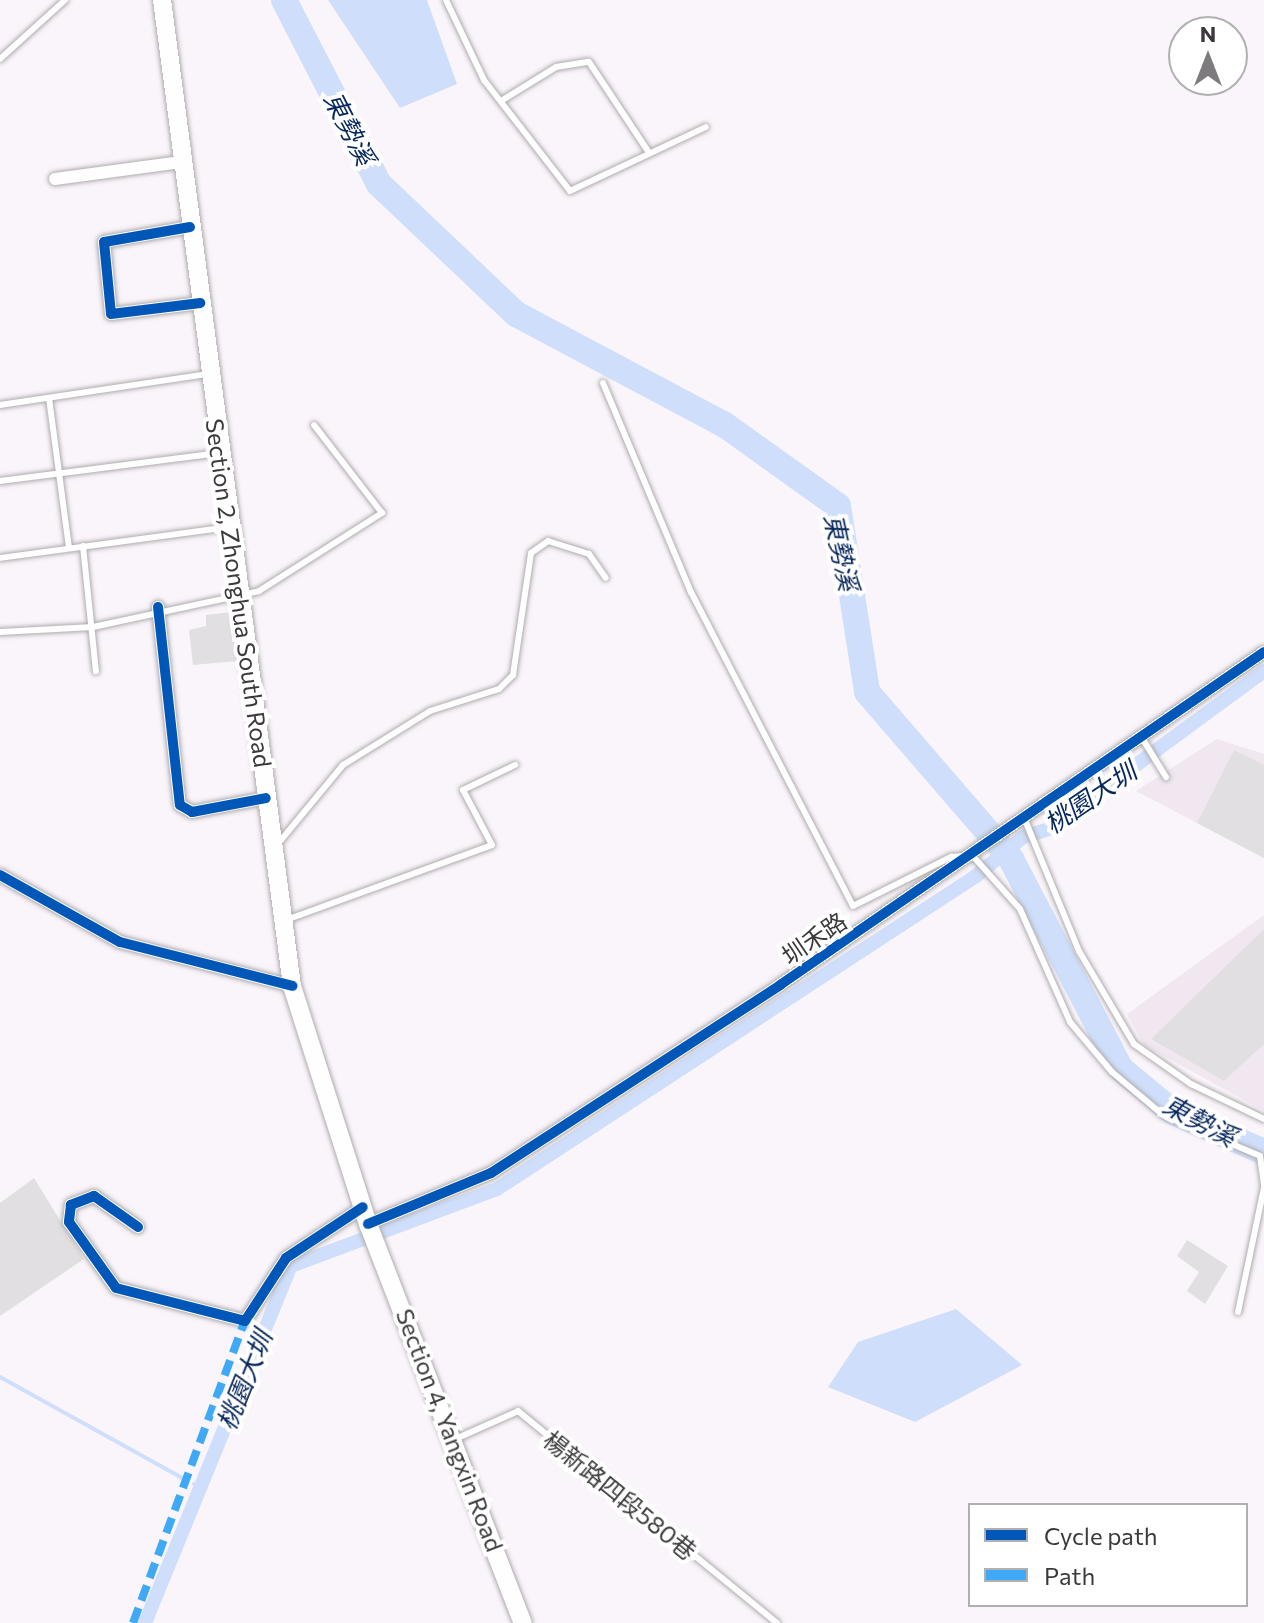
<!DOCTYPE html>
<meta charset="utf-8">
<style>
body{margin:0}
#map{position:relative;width:1264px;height:1623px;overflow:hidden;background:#faf5fa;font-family:Commissioner,"Noto Sans TC",sans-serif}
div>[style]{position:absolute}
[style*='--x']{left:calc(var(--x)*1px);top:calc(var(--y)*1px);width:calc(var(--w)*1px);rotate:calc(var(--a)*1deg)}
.built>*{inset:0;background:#f0e7f0}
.water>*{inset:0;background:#cfdffb}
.stream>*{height:4px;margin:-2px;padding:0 2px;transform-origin:2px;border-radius:2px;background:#cfdffb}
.canal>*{height:14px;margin:-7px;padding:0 7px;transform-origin:7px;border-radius:7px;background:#cfdffb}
.river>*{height:26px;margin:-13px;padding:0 13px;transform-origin:13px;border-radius:13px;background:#cfdffb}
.building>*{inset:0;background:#e2dfe2}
.roads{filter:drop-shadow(0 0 2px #afacaf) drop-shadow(0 0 2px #afacaf)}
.lane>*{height:6px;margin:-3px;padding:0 3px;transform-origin:3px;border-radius:3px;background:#fefefe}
.street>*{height:12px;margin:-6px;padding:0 6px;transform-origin:6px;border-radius:6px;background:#fefefe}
.secondary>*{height:18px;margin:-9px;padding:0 9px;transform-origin:9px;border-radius:9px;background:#fefefe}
.quiet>*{height:8px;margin-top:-4px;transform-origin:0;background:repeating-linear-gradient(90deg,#3fa9f5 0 16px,transparent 0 24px)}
.cycleway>*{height:10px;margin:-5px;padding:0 5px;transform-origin:5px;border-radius:5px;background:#0057b8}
span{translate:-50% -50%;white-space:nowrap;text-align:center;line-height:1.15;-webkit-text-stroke:8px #fff;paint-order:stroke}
.street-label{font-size:24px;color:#3c393c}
.water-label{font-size:26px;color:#06275c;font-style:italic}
.legend{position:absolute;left:968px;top:1503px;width:280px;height:104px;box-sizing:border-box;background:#fff;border:2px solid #b1b0b1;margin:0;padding:10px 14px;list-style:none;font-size:24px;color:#3c393c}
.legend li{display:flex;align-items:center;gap:16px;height:40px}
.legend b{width:40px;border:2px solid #b1b0b1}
.north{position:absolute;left:1168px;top:16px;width:80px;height:80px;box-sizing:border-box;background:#fff;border:2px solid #b1b0b1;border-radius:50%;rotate:0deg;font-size:22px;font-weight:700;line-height:32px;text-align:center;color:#3c393c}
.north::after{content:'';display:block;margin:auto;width:28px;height:36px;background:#7e7b7e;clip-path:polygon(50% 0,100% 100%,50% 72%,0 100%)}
</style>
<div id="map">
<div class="built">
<i style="clip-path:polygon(1217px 739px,1264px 754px,1264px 858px,1136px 791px)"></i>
<i style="clip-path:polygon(1264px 915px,1264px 1111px,1144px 1045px,1127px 1014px)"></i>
</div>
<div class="water">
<i style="clip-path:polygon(328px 0,427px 0,457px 84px,400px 108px)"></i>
<i style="clip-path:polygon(956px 1309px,1022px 1365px,915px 1422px,828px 1387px,858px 1342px)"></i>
</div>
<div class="stream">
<i style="--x:0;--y:1377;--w:210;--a:29"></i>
<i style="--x:194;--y:1484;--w:5;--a:22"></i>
</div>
<div class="canal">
<i style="--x:145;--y:1623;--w:386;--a:-67.8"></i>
<i style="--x:291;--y:1266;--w:220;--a:-20.5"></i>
<i style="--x:497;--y:1189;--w:572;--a:-33.16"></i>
<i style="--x:976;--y:876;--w:61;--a:-39.7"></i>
<i style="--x:1023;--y:837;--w:27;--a:-17"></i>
<i style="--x:1049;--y:829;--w:267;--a:-36.3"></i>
</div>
<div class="river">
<i style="--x:284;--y:0;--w:207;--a:62.7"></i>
<i style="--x:379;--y:184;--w:189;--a:43.5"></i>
<i style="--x:516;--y:314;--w:237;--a:28"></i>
<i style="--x:725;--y:425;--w:139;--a:35.6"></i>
<i style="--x:838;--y:506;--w:188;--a:81.1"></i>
<i style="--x:867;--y:692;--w:221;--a:49.2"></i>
<i style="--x:1011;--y:859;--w:237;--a:62.4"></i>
<i style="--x:1121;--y:1069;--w:67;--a:39.6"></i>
<i style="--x:1173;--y:1112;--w:99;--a:23.7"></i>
</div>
<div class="building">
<i style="clip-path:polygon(231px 612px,237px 661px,193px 665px,189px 630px,206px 626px,206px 615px)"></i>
<i style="clip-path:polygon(1234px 750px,1264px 765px,1264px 858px,1197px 823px)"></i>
<i style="clip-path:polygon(1264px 929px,1264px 1044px,1224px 1081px,1151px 1039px)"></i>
<i style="clip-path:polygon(34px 1178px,84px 1259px,0 1316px,0 1203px)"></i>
<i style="clip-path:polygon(1187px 1240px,1228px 1266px,1205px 1304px,1187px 1291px,1199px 1272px,1177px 1256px)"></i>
</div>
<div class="roads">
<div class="lane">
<i style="--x:446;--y:0;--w:89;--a:64.6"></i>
<i style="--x:484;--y:80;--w:140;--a:52.2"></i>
<i style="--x:570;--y:191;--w:150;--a:-25.2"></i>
<i style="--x:0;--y:59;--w:88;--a:-42.2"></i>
<i style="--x:501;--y:101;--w:65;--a:-31.7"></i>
<i style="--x:556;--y:67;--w:33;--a:-9"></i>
<i style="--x:589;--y:62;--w:107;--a:56.5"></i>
<i style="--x:603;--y:383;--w:227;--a:67.2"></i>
<i style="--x:691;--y:592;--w:353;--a:62.7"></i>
<i style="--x:853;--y:906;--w:110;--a:-26.6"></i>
<i style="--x:951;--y:857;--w:21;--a:-5"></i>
<i style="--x:972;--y:855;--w:72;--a:48.4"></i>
<i style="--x:1020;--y:909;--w:124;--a:66.1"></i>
<i style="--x:1070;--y:1022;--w:65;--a:50"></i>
<i style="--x:1112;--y:1072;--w:67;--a:40.1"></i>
<i style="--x:1163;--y:1115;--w:105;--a:22.9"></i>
<i style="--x:1260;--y:1156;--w:29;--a:82"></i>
<i style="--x:49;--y:398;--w:151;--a:82.4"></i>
<i style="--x:0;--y:405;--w:209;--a:-8.5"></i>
<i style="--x:0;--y:481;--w:221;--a:-7.3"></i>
<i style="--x:83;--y:546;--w:126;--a:84.1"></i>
<i style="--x:0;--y:558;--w:230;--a:-7.7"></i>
<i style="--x:0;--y:632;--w:93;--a:-3.1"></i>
<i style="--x:93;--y:627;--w:170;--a:-12.2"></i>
<i style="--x:259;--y:591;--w:146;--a:-32.4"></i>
<i style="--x:382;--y:513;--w:111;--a:-127.7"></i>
<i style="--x:1142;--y:738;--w:46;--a:58.4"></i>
<i style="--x:1025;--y:820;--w:142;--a:67.6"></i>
<i style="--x:1079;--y:951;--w:108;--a:59.4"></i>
<i style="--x:1134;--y:1044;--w:70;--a:35.1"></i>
<i style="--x:1191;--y:1084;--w:81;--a:25.6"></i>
<i style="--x:276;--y:846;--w:105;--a:-50.4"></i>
<i style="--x:343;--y:765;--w:102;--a:-31.8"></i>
<i style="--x:430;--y:711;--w:72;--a:-17.7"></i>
<i style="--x:499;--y:689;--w:20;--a:-45"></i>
<i style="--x:513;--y:675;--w:123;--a:-81.6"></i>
<i style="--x:531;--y:553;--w:21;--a:-35"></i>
<i style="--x:548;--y:541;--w:43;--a:17.6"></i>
<i style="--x:589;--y:554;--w:29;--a:55"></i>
<i style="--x:286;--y:920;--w:219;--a:-20"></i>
<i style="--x:492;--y:845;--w:62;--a:-117.8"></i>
<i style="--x:463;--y:790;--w:58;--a:-25.7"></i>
<i style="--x:1238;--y:1312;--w:127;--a:-78.2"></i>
<i style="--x:453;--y:1440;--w:71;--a:-24"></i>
<i style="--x:518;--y:1411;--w:335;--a:39.3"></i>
</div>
<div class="street">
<i style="--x:55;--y:179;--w:127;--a:-7.7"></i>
<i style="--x:190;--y:227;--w:87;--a:170.1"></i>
<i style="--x:104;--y:242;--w:72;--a:84.4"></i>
<i style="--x:111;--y:314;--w:90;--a:-7"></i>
<i style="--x:158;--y:607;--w:199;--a:83.7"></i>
<i style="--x:180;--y:805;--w:14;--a:30"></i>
<i style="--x:192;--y:812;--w:75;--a:-10.7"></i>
<i style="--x:0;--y:875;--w:137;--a:29.2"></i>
<i style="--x:120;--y:942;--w:178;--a:14.3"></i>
<i style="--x:368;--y:1224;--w:133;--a:-22.5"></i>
<i style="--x:491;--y:1173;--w:345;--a:-33"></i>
<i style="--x:780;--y:985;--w:587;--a:-34.53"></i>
<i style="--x:138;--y:1227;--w:54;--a:-144.8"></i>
<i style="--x:94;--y:1196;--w:25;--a:159"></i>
<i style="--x:71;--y:1205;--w:17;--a:97"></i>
<i style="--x:69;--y:1222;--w:81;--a:54.5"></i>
<i style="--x:116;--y:1288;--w:133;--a:14.3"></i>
<i style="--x:245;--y:1321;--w:75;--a:-56.9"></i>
<i style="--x:286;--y:1258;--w:92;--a:-33.5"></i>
</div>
<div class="secondary">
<i style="--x:162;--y:0;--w:995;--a:82.49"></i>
<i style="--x:292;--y:986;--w:250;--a:72.3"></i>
<i style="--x:368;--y:1224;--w:428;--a:68.8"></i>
</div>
</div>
<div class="quiet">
<i style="--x:133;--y:1623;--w:322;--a:-69.7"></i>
</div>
<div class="cycleway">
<i style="--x:190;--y:227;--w:87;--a:170.1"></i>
<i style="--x:104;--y:242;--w:72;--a:84.4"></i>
<i style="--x:111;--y:314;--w:90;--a:-7"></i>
<i style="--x:158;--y:607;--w:199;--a:83.7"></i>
<i style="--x:180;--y:805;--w:14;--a:30"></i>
<i style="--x:192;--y:812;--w:75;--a:-10.7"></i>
<i style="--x:0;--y:875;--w:137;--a:29.2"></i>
<i style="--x:120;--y:942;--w:178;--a:14.3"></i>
<i style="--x:368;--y:1224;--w:133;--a:-22.5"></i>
<i style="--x:491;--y:1173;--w:345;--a:-33"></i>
<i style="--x:780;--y:985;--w:587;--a:-34.53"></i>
<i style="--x:138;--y:1227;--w:54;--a:-144.8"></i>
<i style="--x:94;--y:1196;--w:25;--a:159"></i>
<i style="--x:71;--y:1205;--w:17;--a:97"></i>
<i style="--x:69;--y:1222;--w:81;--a:54.5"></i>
<i style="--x:116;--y:1288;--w:133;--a:14.3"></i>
<i style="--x:245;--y:1321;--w:75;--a:-56.9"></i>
<i style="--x:286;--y:1258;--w:92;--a:-33.5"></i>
</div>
<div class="street-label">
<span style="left:239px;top:593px;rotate:82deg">Section 2, Zhonghua South Road</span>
<span style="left:814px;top:938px;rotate:-34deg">圳禾路</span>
<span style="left:450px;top:1430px;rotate:69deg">Section 4, Yangxin Road</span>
<span style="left:620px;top:1495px;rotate:39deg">楊新路四段580巷</span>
</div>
<div class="water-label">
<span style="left:350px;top:128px;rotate:63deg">東勢溪</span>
<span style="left:842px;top:552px;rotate:78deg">東勢溪</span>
<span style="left:1090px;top:797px;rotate:-34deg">桃園大圳</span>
<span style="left:1200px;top:1120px;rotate:28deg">東勢溪</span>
<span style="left:244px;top:1380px;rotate:-68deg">桃園大圳</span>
</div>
<ul class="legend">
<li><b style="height:10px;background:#0057b8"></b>Cycle path</li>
<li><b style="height:10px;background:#3fa9f5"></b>Path</li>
</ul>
<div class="north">N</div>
</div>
